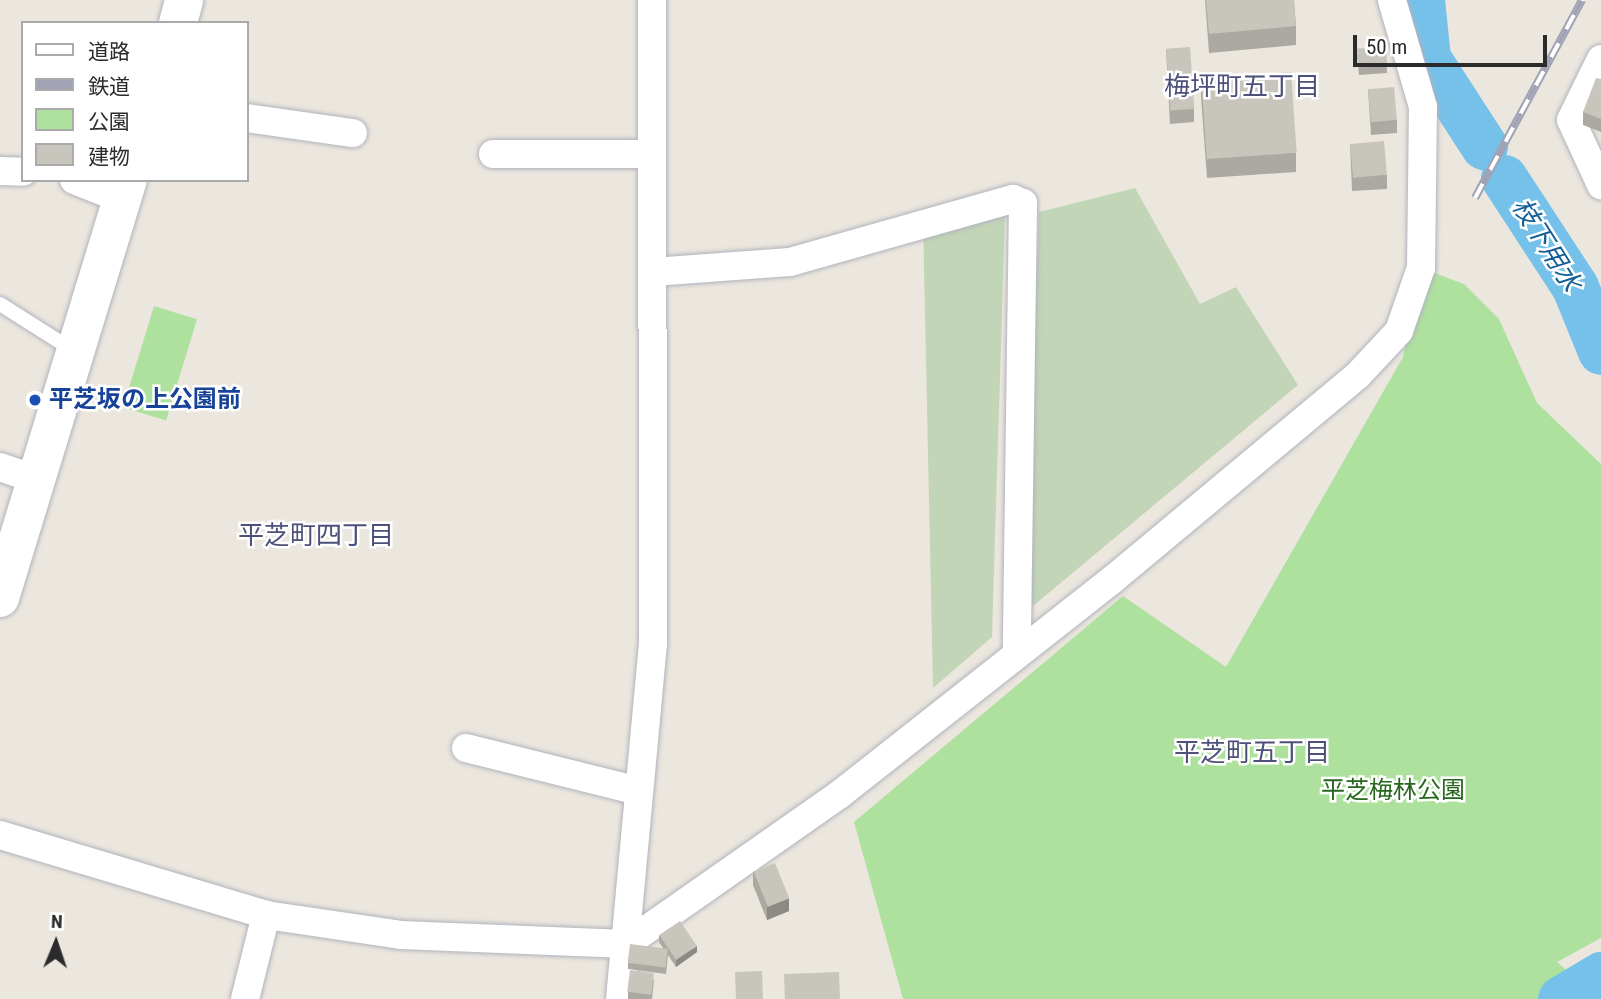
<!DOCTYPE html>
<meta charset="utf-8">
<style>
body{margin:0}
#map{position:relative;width:1601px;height:999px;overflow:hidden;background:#ece7de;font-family:"Roboto Condensed","Noto Sans JP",sans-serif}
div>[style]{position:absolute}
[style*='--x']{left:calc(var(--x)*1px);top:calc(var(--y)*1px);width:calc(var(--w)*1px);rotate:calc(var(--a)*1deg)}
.green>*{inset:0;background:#aee19d;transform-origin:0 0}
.cemetery>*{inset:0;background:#c2d5b6}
.river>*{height:47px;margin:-23.5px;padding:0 23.5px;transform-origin:23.5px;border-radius:23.5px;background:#75c1ea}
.roads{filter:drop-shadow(0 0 2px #b1b3be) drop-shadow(0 0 2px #b1b3be)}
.lane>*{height:14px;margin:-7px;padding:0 7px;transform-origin:7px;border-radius:7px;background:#fff}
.street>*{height:28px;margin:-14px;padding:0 14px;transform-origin:14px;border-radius:14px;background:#fff}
.secondary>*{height:38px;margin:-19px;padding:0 19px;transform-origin:19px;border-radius:19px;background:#fff}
.rail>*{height:8px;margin-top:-4px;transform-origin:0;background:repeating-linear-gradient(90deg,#fff 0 16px,#a1a2b5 0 32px);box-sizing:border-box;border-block:2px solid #a1a2b5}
.wall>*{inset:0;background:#aca9a2}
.shaded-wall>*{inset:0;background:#8c8a84}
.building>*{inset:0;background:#c8c5bc;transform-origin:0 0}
.dots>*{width:19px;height:19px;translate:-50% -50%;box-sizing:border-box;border:4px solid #fff;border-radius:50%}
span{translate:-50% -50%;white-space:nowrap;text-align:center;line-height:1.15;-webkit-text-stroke:5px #fff;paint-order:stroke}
.transit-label{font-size:24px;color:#164399;font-weight:700}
.left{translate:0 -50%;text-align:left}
.park-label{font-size:24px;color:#26661d}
.neighbourhood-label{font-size:26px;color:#4d517a}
.water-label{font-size:26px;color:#135e97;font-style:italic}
.legend{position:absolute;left:21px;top:21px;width:228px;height:161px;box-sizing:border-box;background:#fff;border:2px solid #aaa;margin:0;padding:9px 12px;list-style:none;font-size:21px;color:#2b2b2b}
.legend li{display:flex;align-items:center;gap:14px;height:35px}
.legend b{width:35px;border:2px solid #aaa}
.north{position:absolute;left:21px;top:908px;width:70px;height:70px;-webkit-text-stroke:5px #fff;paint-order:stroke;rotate:2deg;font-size:19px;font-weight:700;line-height:28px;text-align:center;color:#2b2b2b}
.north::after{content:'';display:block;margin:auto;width:24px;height:32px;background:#2b2b2b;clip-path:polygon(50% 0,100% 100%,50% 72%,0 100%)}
.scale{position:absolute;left:1353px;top:35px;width:194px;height:32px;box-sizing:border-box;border:4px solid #2b2b2b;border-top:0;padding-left:9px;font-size:21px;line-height:24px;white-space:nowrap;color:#2b2b2b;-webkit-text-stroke:5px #fff;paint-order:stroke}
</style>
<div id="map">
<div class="green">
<i style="clip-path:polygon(1421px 268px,1464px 284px,1499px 319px,1537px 403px,1601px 464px,1601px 938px,1557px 962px,1601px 999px,903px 999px,854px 822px,1123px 596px,1226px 667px,1403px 357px)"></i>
<i style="left:154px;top:306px;width:45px;height:106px;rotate:17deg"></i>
</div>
<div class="cemetery">
<i style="clip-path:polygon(1135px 188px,1200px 304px,1236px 287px,1298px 385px,1033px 606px,1024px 604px,1039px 212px)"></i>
<i style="clip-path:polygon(1005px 213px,992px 637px,933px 688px,923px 221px)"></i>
</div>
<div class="river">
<i style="--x:1421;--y:0;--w:58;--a:84.1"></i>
<i style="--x:1427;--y:58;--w:105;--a:57.1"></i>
<i style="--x:1504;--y:178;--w:130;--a:56.9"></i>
<i style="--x:1575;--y:287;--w:69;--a:67.9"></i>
<i style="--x:1561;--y:999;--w:47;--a:-31"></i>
</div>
<div class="roads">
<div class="lane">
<i style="--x:0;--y:304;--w:88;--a:32.4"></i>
</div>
<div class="street">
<i style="--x:1601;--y:59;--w:68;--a:116.2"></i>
<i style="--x:1571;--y:120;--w:72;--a:65.2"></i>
<i style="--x:247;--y:118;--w:107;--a:8.1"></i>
<i style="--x:493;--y:154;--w:156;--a:0"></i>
<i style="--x:0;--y:171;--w:23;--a:2"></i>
<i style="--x:74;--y:180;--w:52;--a:21.6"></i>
<i style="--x:653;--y:272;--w:137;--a:-4.2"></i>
<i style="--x:790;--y:262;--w:232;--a:-15.8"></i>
<i style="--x:1013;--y:199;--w:11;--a:22"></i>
<i style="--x:1023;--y:203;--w:451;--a:90.8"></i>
<i style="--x:0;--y:467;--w:36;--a:19"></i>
<i style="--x:466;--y:748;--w:177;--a:14"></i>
<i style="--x:0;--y:835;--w:278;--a:16.7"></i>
<i style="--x:266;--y:915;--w:136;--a:8.4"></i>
<i style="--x:401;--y:935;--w:225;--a:2.3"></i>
<i style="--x:626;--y:944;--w:261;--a:-35"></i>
<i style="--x:840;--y:794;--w:346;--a:-38.2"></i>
<i style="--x:1112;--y:580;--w:320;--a:-39.8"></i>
<i style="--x:1358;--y:375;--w:60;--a:-47"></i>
<i style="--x:1399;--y:331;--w:67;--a:-70.8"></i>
<i style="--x:1421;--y:268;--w:161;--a:-89.3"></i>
<i style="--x:1423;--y:107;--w:111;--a:-106.2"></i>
<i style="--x:245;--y:999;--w:87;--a:-76"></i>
<i style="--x:620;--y:999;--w:356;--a:-84.7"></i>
<i style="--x:653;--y:645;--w:645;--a:-90.09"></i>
</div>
<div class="secondary">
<i style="--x:178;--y:23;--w:24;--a:-75"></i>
<i style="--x:0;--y:598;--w:437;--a:-73"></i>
</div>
</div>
<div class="rail">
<i style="--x:1475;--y:198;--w:225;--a:-61.6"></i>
</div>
<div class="wall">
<i style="clip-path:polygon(1205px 0,1294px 0,1296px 26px,1296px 45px,1209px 53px)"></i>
<i style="clip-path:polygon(1386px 47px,1387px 73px,1359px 75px,1357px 55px)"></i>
<i style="clip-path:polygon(1166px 49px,1194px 109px,1194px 122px,1170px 124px)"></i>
<i style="clip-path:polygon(1201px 78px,1296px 153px,1296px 172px,1207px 178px,1201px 97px)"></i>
<i style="clip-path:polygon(1601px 79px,1601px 132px,1583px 125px,1583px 112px)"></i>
<i style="clip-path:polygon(1368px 89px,1397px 120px,1397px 133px,1371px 135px)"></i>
<i style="clip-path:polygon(1350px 144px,1387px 175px,1387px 189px,1352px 191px)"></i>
<i style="clip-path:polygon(753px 871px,789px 911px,767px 920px,753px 885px)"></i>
<i style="clip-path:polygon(659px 935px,697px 952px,676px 967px,668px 955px,666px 974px,628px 969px,628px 963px,663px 948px,659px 942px)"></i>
<i style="clip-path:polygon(654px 979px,652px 999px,628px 999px,628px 992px)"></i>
</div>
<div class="shaded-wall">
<i style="clip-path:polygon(789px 898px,789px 911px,767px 920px,767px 907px)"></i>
<i style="clip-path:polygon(697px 946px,697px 952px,676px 967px,676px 960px)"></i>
</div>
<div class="building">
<i style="clip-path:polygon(1206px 0,1294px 0,1296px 26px,1209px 34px)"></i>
<i style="left:1190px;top:47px;width:62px;height:24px;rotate:86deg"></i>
<i style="left:1386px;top:47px;width:19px;height:29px;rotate:87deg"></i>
<i style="left:1291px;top:72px;width:81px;height:90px;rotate:86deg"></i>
<i style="clip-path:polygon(1596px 78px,1601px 79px,1601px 119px,1583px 112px)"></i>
<i style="left:1394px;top:87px;width:33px;height:26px;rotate:85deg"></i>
<i style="left:1384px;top:141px;width:34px;height:34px;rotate:85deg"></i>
<i style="left:775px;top:863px;width:38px;height:23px;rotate:68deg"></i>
<i style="left:680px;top:921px;width:30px;height:25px;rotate:56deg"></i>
<i style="left:630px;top:944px;width:38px;height:19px;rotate:7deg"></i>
<i style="left:630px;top:970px;width:24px;height:22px;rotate:7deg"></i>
<i style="left:762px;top:971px;width:28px;height:27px;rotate:88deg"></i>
<i style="left:839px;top:972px;width:27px;height:55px;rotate:88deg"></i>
</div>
<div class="dots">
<i style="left:35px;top:400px;background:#1a4fb4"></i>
</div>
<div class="transit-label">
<span class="left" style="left:49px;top:400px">平芝坂の上公園前</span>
</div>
<div class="park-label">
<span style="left:1393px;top:791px">平芝梅林公園</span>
</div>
<div class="neighbourhood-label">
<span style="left:1242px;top:87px">梅坪町五丁目</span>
<span style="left:316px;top:536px">平芝町四丁目</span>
<span style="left:1252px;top:753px">平芝町五丁目</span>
</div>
<div class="water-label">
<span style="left:1546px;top:245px;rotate:58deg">枝下用水</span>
</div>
<ul class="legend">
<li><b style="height:9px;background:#fff"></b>道路</li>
<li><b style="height:9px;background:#a1a2b5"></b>鉄道</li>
<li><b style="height:19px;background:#aee19d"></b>公園</li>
<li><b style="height:19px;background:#c8c5bc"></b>建物</li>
</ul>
<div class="north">N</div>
<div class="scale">50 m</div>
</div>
